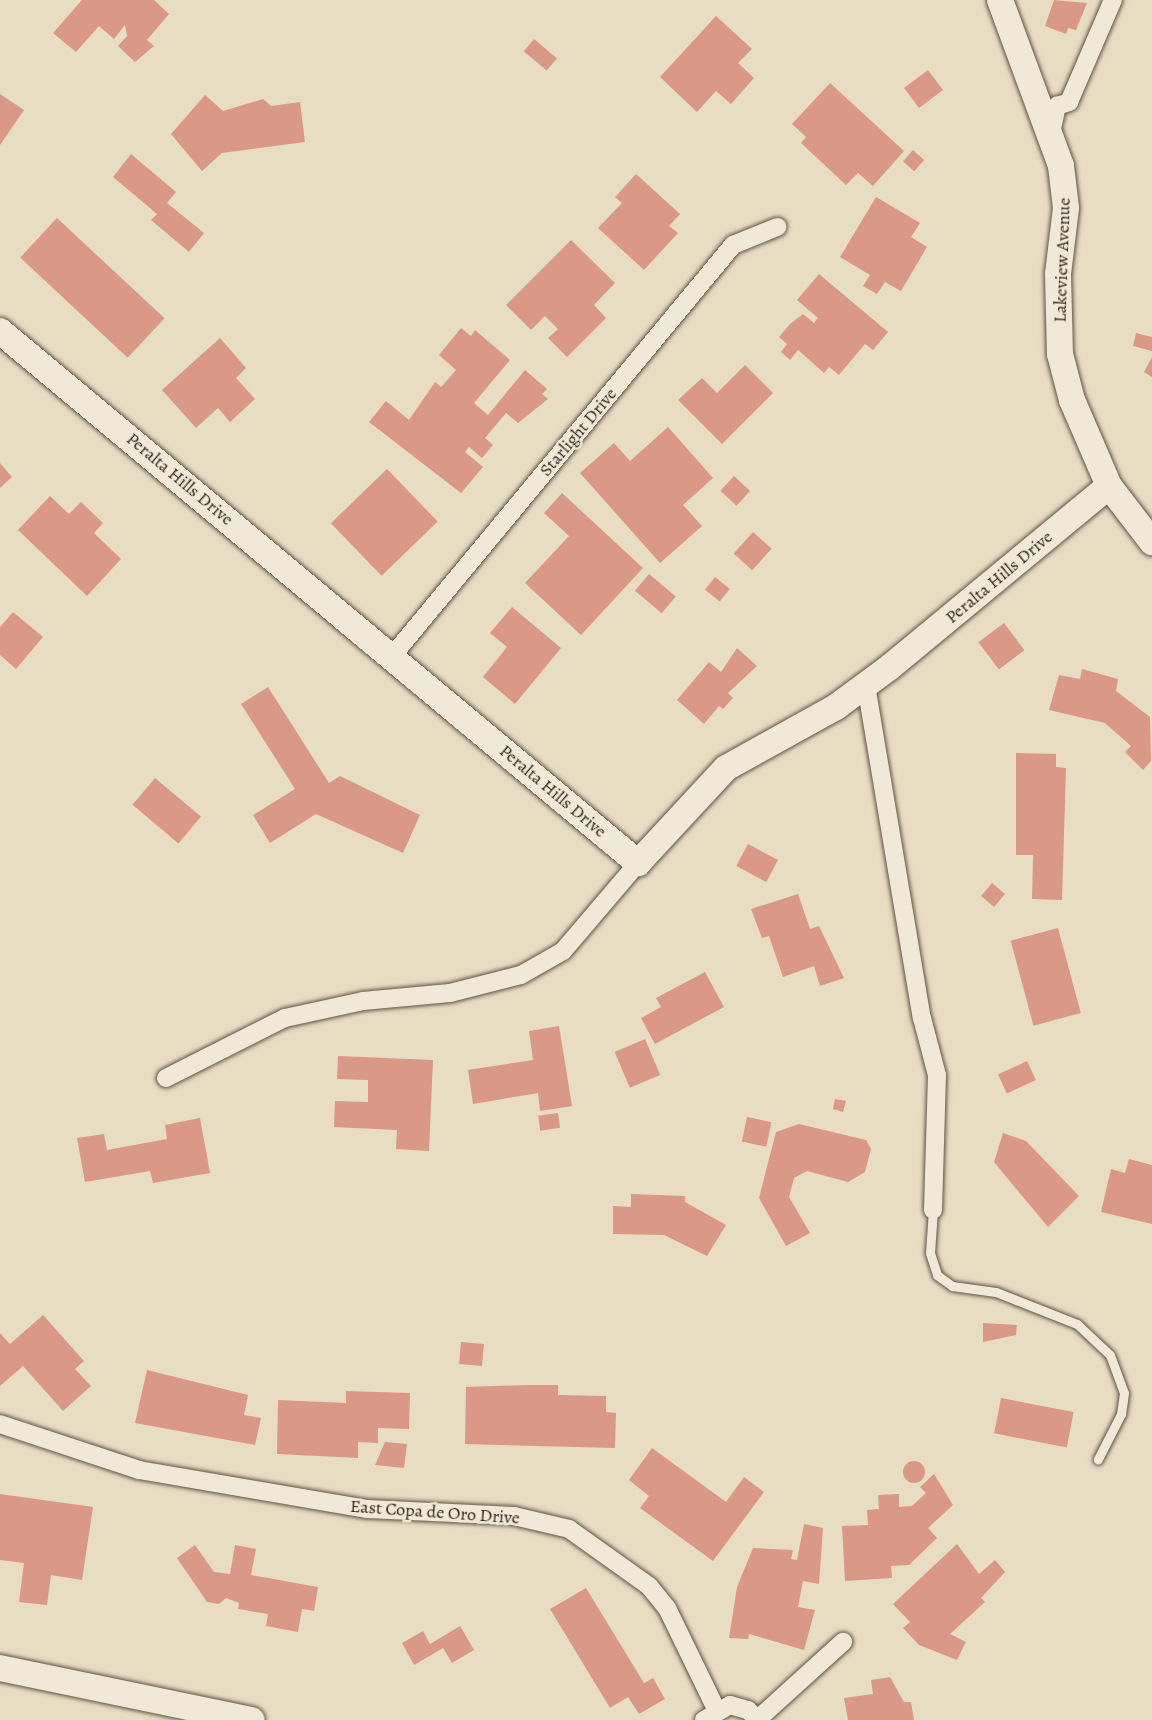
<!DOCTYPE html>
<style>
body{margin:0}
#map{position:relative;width:1152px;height:1720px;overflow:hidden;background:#e8ddc3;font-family:Alegreya,serif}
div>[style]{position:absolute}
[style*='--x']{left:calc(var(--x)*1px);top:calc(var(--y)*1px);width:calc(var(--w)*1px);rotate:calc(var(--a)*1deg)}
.building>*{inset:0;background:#da9886;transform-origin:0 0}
.round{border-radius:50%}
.roads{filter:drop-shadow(0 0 2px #605344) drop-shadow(0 0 2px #605344)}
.lane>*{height:9px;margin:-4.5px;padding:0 4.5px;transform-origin:4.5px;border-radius:4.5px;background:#f0e9d8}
.street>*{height:18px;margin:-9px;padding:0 9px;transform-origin:9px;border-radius:9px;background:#f0e9d8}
.secondary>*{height:26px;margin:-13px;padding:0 13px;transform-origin:13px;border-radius:13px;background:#f0e9d8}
span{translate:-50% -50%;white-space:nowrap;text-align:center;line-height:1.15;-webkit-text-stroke:5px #f0e9d8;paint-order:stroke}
.street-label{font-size:18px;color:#32251a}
</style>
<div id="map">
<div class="building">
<i style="clip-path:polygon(82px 0,154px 0,169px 14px,147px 40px,154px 46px,135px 62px,118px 46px,127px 36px,125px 25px,114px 39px,99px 26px,76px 52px,53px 33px)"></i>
<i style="clip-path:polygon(1054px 0,1087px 3px,1076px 30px,1068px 28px,1066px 34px,1045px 26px)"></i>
<i style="clip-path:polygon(716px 16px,752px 49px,738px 63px,754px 78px,731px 104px,716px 91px,697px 112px,660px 77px)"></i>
<i style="left:534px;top:39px;width:30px;height:16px;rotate:40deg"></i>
<i style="left:928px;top:70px;width:25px;height:30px;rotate:53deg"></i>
<i style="clip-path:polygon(830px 83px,904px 151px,873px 186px,858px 173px,846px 185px,801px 143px,806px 137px,792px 124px)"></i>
<i style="clip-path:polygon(0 94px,24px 110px,0 145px)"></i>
<i style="clip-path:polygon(205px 95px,223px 111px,263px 99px,271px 106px,300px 102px,305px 142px,222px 153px,202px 171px,171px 134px)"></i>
<i style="left:913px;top:150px;width:15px;height:15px;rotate:42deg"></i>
<i style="clip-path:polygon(131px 154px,176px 192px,167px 203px,204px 233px,189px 252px,151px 220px,157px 214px,113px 177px)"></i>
<i style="clip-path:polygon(636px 174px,680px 214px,669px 226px,678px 233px,644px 270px,598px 228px,622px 203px,615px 197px)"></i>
<i style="clip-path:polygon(876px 197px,920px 223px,911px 237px,927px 247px,901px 291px,885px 282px,877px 294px,863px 286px,870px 275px,840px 257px)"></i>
<i style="left:57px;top:218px;width:147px;height:54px;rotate:43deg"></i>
<i style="clip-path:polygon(571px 240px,615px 283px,594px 305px,606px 318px,567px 357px,548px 338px,558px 329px,545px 316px,531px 330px,506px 305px)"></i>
<i style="clip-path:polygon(819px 274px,888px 332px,873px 350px,865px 344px,839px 375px,829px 367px,824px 373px,798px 350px,790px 360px,781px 352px,787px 344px,779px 337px,790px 324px,803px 314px,814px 323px,818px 318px,797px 300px)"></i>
<i style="clip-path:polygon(461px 328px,471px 336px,475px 330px,510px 360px,474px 403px,488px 415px,525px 370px,547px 389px,542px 394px,548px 399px,518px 423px,506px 413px,485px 438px,493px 445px,482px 458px,469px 447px,465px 452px,483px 467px,461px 493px,369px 422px,386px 401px,409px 420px,435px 382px,441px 387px,456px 370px,439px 355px)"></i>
<i style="clip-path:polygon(1136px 333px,1152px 337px,1152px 351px,1133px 346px)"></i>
<i style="clip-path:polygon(220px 338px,246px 368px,236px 378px,255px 399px,230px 422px,218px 408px,196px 428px,162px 390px)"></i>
<i style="clip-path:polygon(1152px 357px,1152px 377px,1144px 372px)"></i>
<i style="clip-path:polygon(745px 365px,773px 393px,722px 444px,678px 400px,702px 378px,717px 393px)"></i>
<i style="clip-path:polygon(668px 427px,713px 478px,683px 505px,702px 526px,660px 563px,580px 473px,614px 443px,630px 461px)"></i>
<i style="clip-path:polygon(0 463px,12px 477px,0 488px)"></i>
<i style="left:387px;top:469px;width:73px;height:78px;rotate:46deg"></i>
<i style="left:734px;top:476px;width:22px;height:20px;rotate:43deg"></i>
<i style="clip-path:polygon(562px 493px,643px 568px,581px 635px,525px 583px,569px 536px,544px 513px)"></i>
<i style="clip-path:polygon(50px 496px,69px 514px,81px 502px,103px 523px,94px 533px,121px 559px,87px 596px,18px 530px)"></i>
<i style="left:753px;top:532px;width:25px;height:29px;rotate:42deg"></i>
<i style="left:649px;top:574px;width:35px;height:22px;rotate:40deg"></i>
<i style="left:715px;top:577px;width:19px;height:16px;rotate:39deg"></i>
<i style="clip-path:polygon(512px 607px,561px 648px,515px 704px,483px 677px,507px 647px,490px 633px)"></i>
<i style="clip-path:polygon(13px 612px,43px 637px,16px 669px,0 655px,0 627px)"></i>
<i style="left:1004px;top:623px;width:34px;height:32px;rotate:53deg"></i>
<i style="clip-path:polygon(737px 648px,757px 666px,728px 693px,733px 698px,723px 709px,719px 706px,704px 724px,677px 700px,709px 662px,721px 672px)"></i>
<i style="clip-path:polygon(1082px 669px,1118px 679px,1116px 691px,1150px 717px,1151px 761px,1143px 770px,1125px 752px,1131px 746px,1105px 723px,1049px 710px,1059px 675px,1080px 679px)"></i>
<i style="clip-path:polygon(268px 687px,329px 783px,340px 776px,420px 815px,403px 853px,316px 814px,270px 843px,253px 815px,295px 789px,241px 704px)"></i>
<i style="clip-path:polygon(1016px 753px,1056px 754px,1056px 767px,1066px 768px,1062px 900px,1032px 899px,1033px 855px,1016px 855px)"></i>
<i style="left:155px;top:778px;width:60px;height:35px;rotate:40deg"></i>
<i style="left:748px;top:844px;width:34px;height:25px;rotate:28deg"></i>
<i style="left:992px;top:883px;width:17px;height:17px;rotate:40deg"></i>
<i style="clip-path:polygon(798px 894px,810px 929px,819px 926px,844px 978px,820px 986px,814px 966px,783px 977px,769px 936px,762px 938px,751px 909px)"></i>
<i style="left:1058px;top:928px;width:88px;height:49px;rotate:75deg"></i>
<i style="clip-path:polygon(705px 972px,724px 1007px,655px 1044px,641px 1018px,661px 1007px,656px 998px)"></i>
<i style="clip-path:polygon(559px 1026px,572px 1106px,540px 1111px,538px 1093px,473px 1104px,468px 1070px,533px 1060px,529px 1031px)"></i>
<i style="left:645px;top:1039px;width:39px;height:33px;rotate:67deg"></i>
<i style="clip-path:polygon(338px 1056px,433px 1060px,429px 1151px,396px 1149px,397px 1130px,334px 1127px,335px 1101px,368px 1102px,368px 1080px,337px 1079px)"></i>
<i style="left:1027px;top:1061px;width:21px;height:32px;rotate:65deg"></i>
<i style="clip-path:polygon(835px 1099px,846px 1101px,843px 1112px,833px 1109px)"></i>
<i style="left:558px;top:1113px;width:15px;height:20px;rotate:82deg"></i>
<i style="left:747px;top:1117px;width:25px;height:25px;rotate:12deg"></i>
<i style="clip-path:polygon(200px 1118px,210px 1173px,153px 1183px,150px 1171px,85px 1182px,77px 1138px,104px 1134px,107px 1150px,167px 1139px,165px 1125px)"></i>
<i style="clip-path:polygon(799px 1124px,866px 1140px,871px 1149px,865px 1172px,848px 1182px,807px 1171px,794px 1178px,789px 1197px,810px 1233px,786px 1246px,759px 1198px,776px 1132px)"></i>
<i style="clip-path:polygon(1003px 1133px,1026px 1141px,1079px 1196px,1048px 1227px,994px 1162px)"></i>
<i style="clip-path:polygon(1129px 1159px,1152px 1165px,1152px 1224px,1101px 1212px,1111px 1169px,1125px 1173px)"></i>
<i style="clip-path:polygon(631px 1194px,685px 1196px,685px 1202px,726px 1225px,707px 1256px,664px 1235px,613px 1234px,613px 1206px,631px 1207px)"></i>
<i style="clip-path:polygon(43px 1315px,84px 1361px,75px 1369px,91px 1386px,63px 1411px,23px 1366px,0 1386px,0 1333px,10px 1344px)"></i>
<i style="clip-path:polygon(983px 1323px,1017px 1325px,1016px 1335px,983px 1342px)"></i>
<i style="left:461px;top:1342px;width:23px;height:22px;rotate:5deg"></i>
<i style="clip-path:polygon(147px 1370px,248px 1395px,244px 1415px,261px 1418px,255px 1445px,135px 1423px)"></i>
<i style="clip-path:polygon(529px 1385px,558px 1385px,558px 1395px,606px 1396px,606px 1412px,616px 1413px,615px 1448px,465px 1444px,466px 1387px)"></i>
<i style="clip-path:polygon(346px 1391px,410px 1393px,409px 1429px,378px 1428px,378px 1443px,358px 1442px,358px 1458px,277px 1454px,278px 1400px,346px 1403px)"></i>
<i style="left:1001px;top:1398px;width:74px;height:36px;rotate:11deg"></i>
<i style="clip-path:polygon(385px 1442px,407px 1444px,404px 1468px,375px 1465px)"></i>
<i style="clip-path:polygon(652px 1448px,726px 1502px,744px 1477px,764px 1492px,713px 1561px,640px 1508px,649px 1496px,629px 1480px)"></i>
<i class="round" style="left:903px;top:1461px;width:22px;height:22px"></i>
<i style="clip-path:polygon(934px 1474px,953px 1505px,928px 1528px,937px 1538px,909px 1565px,891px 1566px,892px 1578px,845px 1581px,842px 1526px,868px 1525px,867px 1510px,879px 1509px,878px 1495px,899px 1494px,899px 1507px,912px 1506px,926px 1493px,920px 1487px)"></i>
<i style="clip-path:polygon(0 1494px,93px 1507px,82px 1580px,51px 1575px,47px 1605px,19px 1602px,24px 1563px,0 1560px)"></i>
<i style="clip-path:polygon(804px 1524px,823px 1528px,819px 1584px,803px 1581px,798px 1607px,815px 1610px,804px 1650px,749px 1634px,748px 1639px,729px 1638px,737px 1587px,753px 1548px,793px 1550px,791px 1559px,797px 1560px)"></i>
<i style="clip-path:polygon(957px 1544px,979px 1574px,995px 1560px,1005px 1572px,981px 1598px,985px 1602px,950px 1634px,966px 1642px,957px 1660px,919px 1645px,903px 1628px,910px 1622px,893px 1604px)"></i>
<i style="clip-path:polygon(195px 1545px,214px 1572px,230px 1574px,235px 1545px,256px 1549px,251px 1575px,318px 1587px,314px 1611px,302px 1609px,298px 1632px,266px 1626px,268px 1614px,238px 1609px,239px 1603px,226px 1598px,219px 1604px,207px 1602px,177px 1558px)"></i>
<i style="clip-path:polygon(586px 1588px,644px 1683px,653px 1678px,665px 1699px,639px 1714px,628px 1697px,610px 1708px,550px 1609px)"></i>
<i style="clip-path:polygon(460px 1626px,474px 1650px,452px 1663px,443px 1648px,414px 1665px,402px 1643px,423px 1631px,430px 1644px)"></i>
<i style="clip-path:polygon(890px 1677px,904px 1702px,911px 1702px,914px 1720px,848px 1720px,844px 1698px,873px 1694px,871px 1680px)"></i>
</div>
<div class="roads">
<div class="lane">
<i style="--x:933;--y:1210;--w:43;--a:94"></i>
<i style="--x:930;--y:1253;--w:23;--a:72"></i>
<i style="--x:937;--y:1275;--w:19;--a:36"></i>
<i style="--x:952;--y:1286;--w:44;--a:7.8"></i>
<i style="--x:996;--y:1292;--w:87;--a:21.6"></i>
<i style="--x:1077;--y:1324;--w:45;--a:43.2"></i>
<i style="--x:1110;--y:1355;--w:40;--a:69.8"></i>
<i style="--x:1124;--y:1393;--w:21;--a:98"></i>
<i style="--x:1121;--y:1414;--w:51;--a:117.1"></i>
</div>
<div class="street">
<i style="--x:1052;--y:129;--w:24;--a:-78"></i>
<i style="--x:1057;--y:106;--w:13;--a:-18"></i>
<i style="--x:1069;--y:102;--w:111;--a:-66.7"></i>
<i style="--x:393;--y:655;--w:533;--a:-50.33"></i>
<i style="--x:733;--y:245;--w:48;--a:-22.2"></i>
<i style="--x:866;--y:685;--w:338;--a:80.5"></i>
<i style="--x:922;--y:1018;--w:59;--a:75.3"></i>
<i style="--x:937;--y:1075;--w:135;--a:91.7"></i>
<i style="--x:166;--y:1078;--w:133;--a:-26.8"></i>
<i style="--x:285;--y:1018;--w:80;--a:-12.3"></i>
<i style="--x:363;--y:1001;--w:87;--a:-5.3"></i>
<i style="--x:450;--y:993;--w:73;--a:-14.2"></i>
<i style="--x:521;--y:975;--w:48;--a:-29.7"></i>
<i style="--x:563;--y:951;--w:116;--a:-49.6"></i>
<i style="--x:0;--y:1424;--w:146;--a:18.3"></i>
<i style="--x:139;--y:1470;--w:232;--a:9.7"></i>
<i style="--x:368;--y:1509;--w:146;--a:2.7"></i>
<i style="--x:514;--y:1516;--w:57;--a:13.3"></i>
<i style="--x:569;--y:1529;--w:98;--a:35.5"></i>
<i style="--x:649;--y:1586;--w:28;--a:51"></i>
<i style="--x:667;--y:1608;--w:112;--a:64.1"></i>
<i style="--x:758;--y:1719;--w:115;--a:-42.2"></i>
<i style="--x:704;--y:1720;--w:30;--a:-30"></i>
<i style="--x:730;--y:1705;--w:19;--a:16"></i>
<i style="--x:748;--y:1710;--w:14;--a:45"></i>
</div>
<div class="secondary">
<i style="--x:1000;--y:0;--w:177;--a:69.8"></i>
<i style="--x:1061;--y:166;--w:42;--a:83.2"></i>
<i style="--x:1066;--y:208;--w:66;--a:96.9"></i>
<i style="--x:1058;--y:274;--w:80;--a:88.6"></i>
<i style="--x:1060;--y:354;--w:48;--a:75.4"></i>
<i style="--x:1072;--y:400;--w:94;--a:66.7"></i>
<i style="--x:1109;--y:486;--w:71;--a:52.5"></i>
<i style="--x:0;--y:331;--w:831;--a:39.82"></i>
<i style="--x:638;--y:863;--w:129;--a:-47.2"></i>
<i style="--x:726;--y:768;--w:126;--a:-29"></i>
<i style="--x:836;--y:707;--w:67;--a:-36.5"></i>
<i style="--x:890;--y:667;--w:284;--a:-39.6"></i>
<i style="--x:0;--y:1668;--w:257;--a:11.7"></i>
</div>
</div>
<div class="street-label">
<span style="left:1062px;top:260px;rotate:-88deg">Lakeview Avenue</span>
<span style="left:578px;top:432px;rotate:-50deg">Starlight Drive</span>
<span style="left:180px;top:479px;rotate:40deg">Peralta Hills Drive</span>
<span style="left:999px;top:577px;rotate:-40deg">Peralta Hills Drive</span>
<span style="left:553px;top:791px;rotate:40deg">Peralta Hills Drive</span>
<span style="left:435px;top:1512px;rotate:4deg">East Copa de Oro Drive</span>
</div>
</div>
